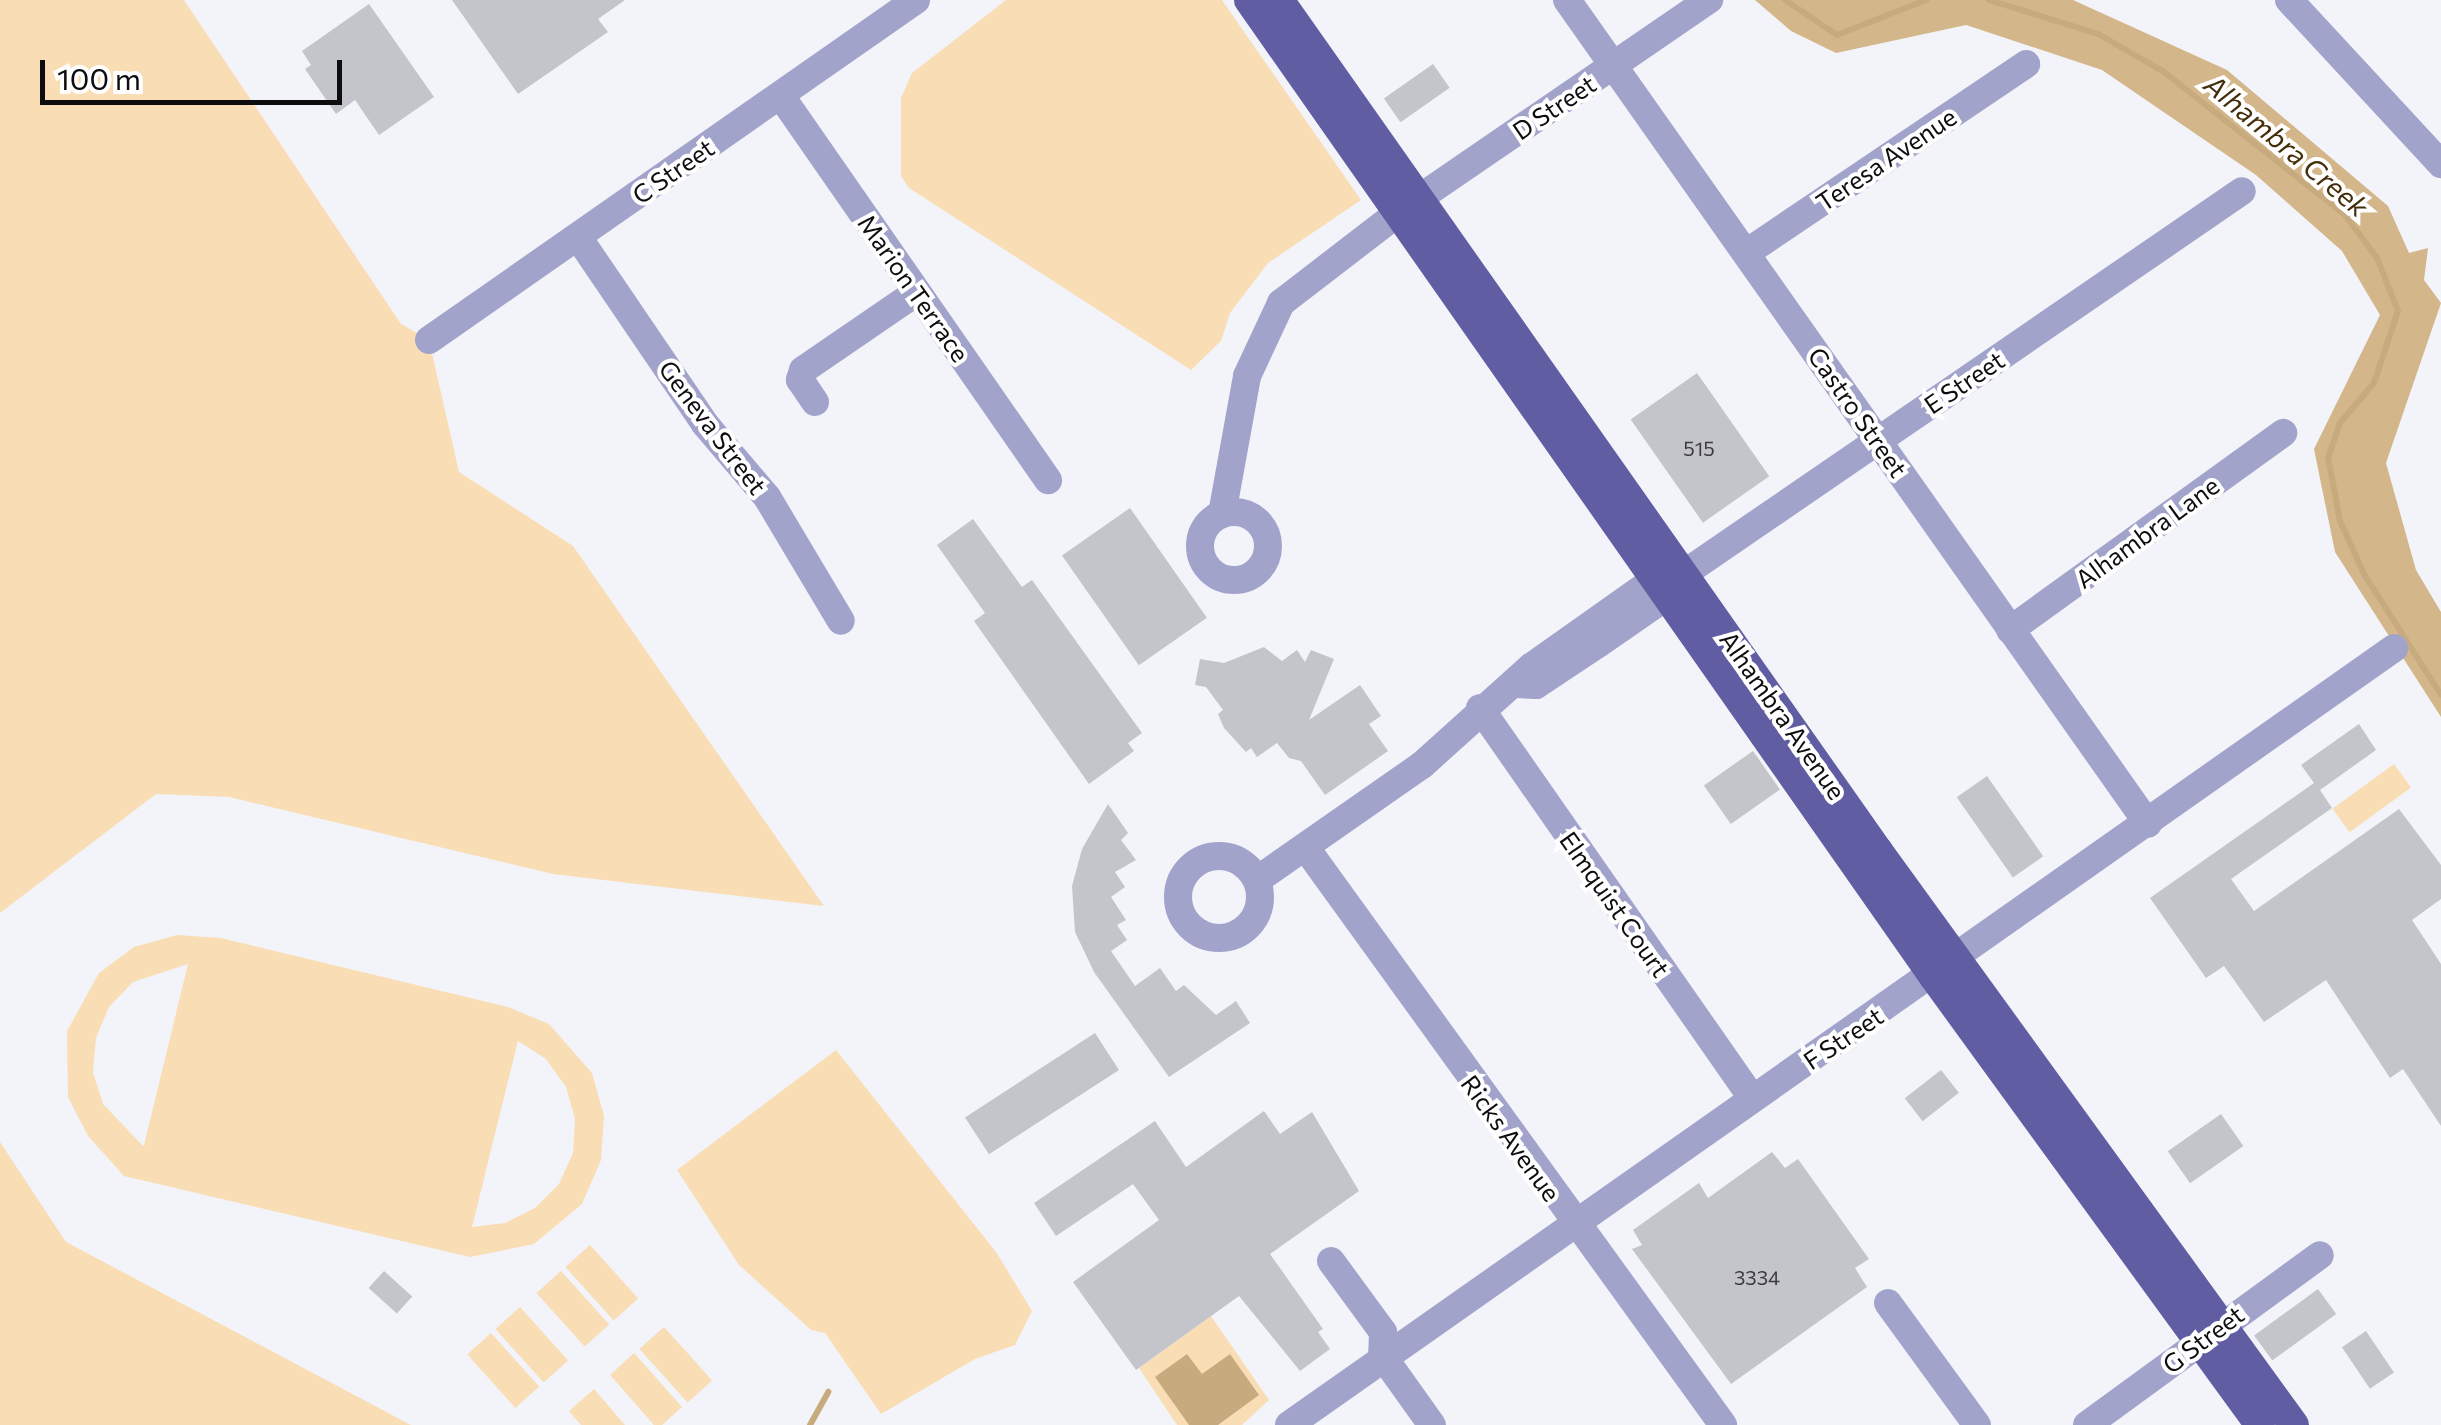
<!DOCTYPE html>
<style>
body{margin:0}
#map{position:relative;width:2441px;height:1425px;overflow:hidden;background:#f3f3fa;font-family:Commissioner,sans-serif}
div>[style]{position:absolute}
[style*='--x']{left:calc(var(--x)*1px);top:calc(var(--y)*1px);width:calc(var(--w)*1px);rotate:calc(var(--a)*1deg)}
.green>*{inset:0;background:#f9deb5;transform-origin:0 0}
.forest>*{inset:0;background:#d3b68a}
.water>*{inset:0;background:#c7ab7f}
.stream>*{height:6px;margin:-3px;padding:0 3px;transform-origin:3px;border-radius:3px;background:#c7ab7f}
.building>*{inset:0;background:#c4c4cb;transform-origin:0 0}
.minor>*{height:28px;margin:-14px;padding:0 14px;transform-origin:14px;border-radius:14px;background:#a2a3ca}
.minor>.ring{margin:-14px;padding:0;box-sizing:content-box;background:none;border:28px solid #a2a3ca;border-radius:50%}
.major>*{height:30px;margin:-15px;padding:0 15px;transform-origin:15px;border-radius:15px;background:#615da3}
span{translate:-50% -50%;white-space:nowrap;text-align:center;line-height:1.15;-webkit-text-stroke:8px #fff;paint-order:stroke}
.number-label{font-size:20px;color:#3b3b3e}
.number-label span{-webkit-text-stroke-width:0}
.street-label{font-size:25px;color:#0d0d0f}
.water-label{font-size:28px;color:#432e09;font-style:italic}
.scale{position:absolute;left:40px;top:60px;width:302px;height:45px;box-sizing:border-box;border:5px solid #0d0d0f;border-top:0;padding-left:12px;font-size:30px;line-height:35px;white-space:nowrap;color:#0d0d0f;-webkit-text-stroke:8px #fff;paint-order:stroke}
</style>
<div id="map">
<div class="green">
<i style="clip-path:polygon(0 0,184px 0,401px 324px,429px 340px,459px 472px,573px 546px,824px 906px,553px 874px,229px 797px,156px 794px,0 913px)"></i>
<i style="clip-path:polygon(1006px 0,1222px 0,1361px 200px,1268px 263px,1230px 313px,1221px 341px,1191px 370px,909px 188px,901px 176px,901px 98px,912px 73px)"></i>
<i style="left:2394px;top:764px;width:29px;height:76px;rotate:54deg"></i>
<i style="clip-path:polygon(evenodd,177px 935px,221px 938px,508px 1007px,549px 1024px,592px 1073px,604px 1116px,601px 1160px,582px 1204px,534px 1244px,470px 1257px,124px 1176px,88px 1136px,68px 1097px,67px 1031px,99px 973px,134px 947px,177px 935px,188px 964px,144px 1145px,143px 1146px,103px 1104px,93px 1072px,96px 1038px,109px 1007px,133px 982px,188px 964px,177px 935px,518px 1041px,546px 1059px,566px 1087px,575px 1119px,573px 1153px,559px 1184px,535px 1208px,505px 1223px,472px 1227px,518px 1041px)"></i>
<i style="clip-path:polygon(836px 1050px,996px 1252px,1032px 1311px,1015px 1345px,975px 1359px,881px 1414px,825px 1333px,811px 1330px,739px 1265px,677px 1170px)"></i>
<i style="clip-path:polygon(0 1142px,66px 1242px,411px 1425px,0 1425px)"></i>
<i style="left:590px;top:1245px;width:72px;height:33px;rotate:48deg"></i>
<i style="left:561px;top:1271px;width:72px;height:33px;rotate:48deg"></i>
<i style="left:520px;top:1307px;width:72px;height:33px;rotate:48deg"></i>
<i style="clip-path:polygon(1211px 1316px,1269px 1400px,1242px 1425px,1177px 1425px,1139px 1368px)"></i>
<i style="left:664px;top:1327px;width:72px;height:33px;rotate:48deg"></i>
<i style="left:491px;top:1333px;width:72px;height:32px;rotate:48deg"></i>
<i style="clip-path:polygon(634px 1353px,682px 1407px,662px 1425px,654px 1425px,610px 1375px)"></i>
<i style="clip-path:polygon(594px 1389px,625px 1425px,581px 1425px,569px 1411px)"></i>
</div>
<div class="forest">
<i style="clip-path:polygon(1755px 0,2073px 0,2227px 70px,2388px 206px,2409px 253px,2428px 248px,2424px 280px,2441px 303px,2386px 463px,2416px 570px,2441px 612px,2441px 717px,2335px 552px,2314px 449px,2380px 315px,2342px 251px,2256px 175px,2102px 70px,1966px 25px,1836px 53px,1791px 31px)"></i>
</div>
<div class="water">
<i style="clip-path:polygon(1187px 1354px,1202px 1374px,1230px 1354px,1259px 1395px,1218px 1425px,1189px 1425px,1155px 1377px)"></i>
</div>
<div class="stream">
<i style="--x:1785;--y:0;--w:63;--a:33.9"></i>
<i style="--x:1837;--y:35;--w:96;--a:-21.5"></i>
<i style="--x:1989;--y:0;--w:114;--a:17.3"></i>
<i style="--x:2098;--y:34;--w:76;--a:29.9"></i>
<i style="--x:2164;--y:72;--w:231;--a:38.3"></i>
<i style="--x:2345;--y:215;--w:54;--a:53.3"></i>
<i style="--x:2377;--y:258;--w:57;--a:68.4"></i>
<i style="--x:2398;--y:311;--w:76;--a:108.4"></i>
<i style="--x:2374;--y:383;--w:52;--a:130.4"></i>
<i style="--x:2340;--y:423;--w:36;--a:109"></i>
<i style="--x:2328;--y:457;--w:65;--a:79.4"></i>
<i style="--x:2340;--y:521;--w:58;--a:65.6"></i>
<i style="--x:2364;--y:574;--w:143;--a:57.5"></i>
<i style="--x:810;--y:1425;--w:38;--a:-61"></i>
</div>
<div class="building">
<i style="clip-path:polygon(452px 0,625px 0,598px 19px,608px 32px,518px 94px)"></i>
<i style="clip-path:polygon(369px 4px,434px 97px,379px 135px,355px 100px,336px 114px,305px 69px,311px 65px,302px 51px)"></i>
<i style="left:1433px;top:64px;width:29px;height:60px;rotate:55deg"></i>
<i style="left:1697px;top:373px;width:126px;height:81px;rotate:55deg"></i>
<i style="left:1130px;top:508px;width:134px;height:83px;rotate:55deg"></i>
<i style="clip-path:polygon(973px 519px,1022px 587px,1032px 580px,1142px 733px,1128px 743px,1134px 751px,1089px 784px,974px 621px,985px 613px,937px 545px)"></i>
<i style="clip-path:polygon(1264px 647px,1282px 661px,1297px 650px,1305px 662px,1311px 650px,1334px 659px,1309px 720px,1360px 685px,1381px 716px,1369px 724px,1388px 751px,1325px 795px,1301px 761px,1289px 758px,1277px 743px,1257px 757px,1251px 748px,1246px 752px,1224px 728px,1218px 714px,1223px 710px,1206px 687px,1195px 685px,1200px 659px,1224px 663px)"></i>
<i style="clip-path:polygon(2359px 724px,2376px 750px,2320px 790px,2332px 808px,2231px 879px,2254px 911px,2399px 809px,2441px 865px,2441px 899px,2412px 920px,2441px 964px,2441px 1126px,2403px 1069px,2390px 1078px,2326px 980px,2264px 1022px,2224px 966px,2206px 978px,2150px 898px,2314px 783px,2301px 765px)"></i>
<i style="left:1753px;top:751px;width:47px;height:60px;rotate:55deg"></i>
<i style="left:1987px;top:776px;width:98px;height:37px;rotate:55deg"></i>
<i style="clip-path:polygon(1108px 804px,1128px 833px,1121px 840px,1136px 860px,1115px 872px,1125px 887px,1111px 897px,1126px 920px,1117px 925px,1127px 940px,1111px 951px,1135px 986px,1160px 968px,1176px 991px,1184px 985px,1216px 1015px,1236px 1001px,1250px 1023px,1169px 1077px,1094px 972px,1075px 932px,1072px 886px,1082px 849px)"></i>
<i style="left:1095px;top:1033px;width:44px;height:155px;rotate:57deg"></i>
<i style="left:1941px;top:1070px;width:29px;height:46px;rotate:52deg"></i>
<i style="clip-path:polygon(1264px 1111px,1280px 1134px,1312px 1112px,1359px 1191px,1270px 1254px,1323px 1329px,1318px 1332px,1330px 1349px,1300px 1371px,1239px 1296px,1136px 1370px,1073px 1282px,1159px 1220px,1133px 1184px,1056px 1236px,1034px 1203px,1155px 1121px,1186px 1167px)"></i>
<i style="left:2221px;top:1114px;width:39px;height:65px;rotate:55deg"></i>
<i style="clip-path:polygon(1772px 1152px,1785px 1168px,1798px 1159px,1869px 1259px,1855px 1268px,1867px 1287px,1731px 1384px,1632px 1249px,1642px 1245px,1633px 1230px,1699px 1183px,1708px 1198px)"></i>
<i style="left:384px;top:1271px;width:38px;height:23px;rotate:42deg"></i>
<i style="left:2318px;top:1289px;width:31px;height:79px;rotate:54deg"></i>
<i style="left:2366px;top:1331px;width:50px;height:29px;rotate:56deg"></i>
</div>
<div class="minor">
<i style="--x:1567;--y:0;--w:1008;--a:54.81"></i>
<i style="--x:2289;--y:0;--w:224;--a:47.2"></i>
<i style="--x:781;--y:96;--w:468;--a:55.2"></i>
<i style="--x:578;--y:237;--w:226;--a:55.8"></i>
<i style="--x:705;--y:424;--w:96;--a:49.7"></i>
<i style="--x:767;--y:497;--w:144;--a:59.2"></i>
<i style="--x:1746;--y:253;--w:338;--a:-34"></i>
<i style="--x:429;--y:340;--w:594;--a:-34.92"></i>
<i style="--x:815;--y:402;--w:27;--a:-124"></i>
<i style="--x:800;--y:380;--w:10;--a:-73"></i>
<i style="--x:803;--y:370;--w:138;--a:-34.4"></i>
<i class="ring" style="left:1200px;top:512px;width:40px;height:40px"></i>
<i style="--x:1222;--y:514;--w:140;--a:-79.7"></i>
<i style="--x:1247;--y:376;--w:81;--a:-65"></i>
<i style="--x:1281;--y:303;--w:149;--a:-37.6"></i>
<i style="--x:1399;--y:212;--w:376;--a:-34.4"></i>
<i style="--x:2010;--y:630;--w:337;--a:-35.8"></i>
<i style="--x:1517;--y:684;--w:19;--a:3"></i>
<i style="--x:1536;--y:685;--w:74;--a:-33.5"></i>
<i style="--x:1598;--y:644;--w:83;--a:-34.7"></i>
<i style="--x:1666;--y:597;--w:31;--a:-52"></i>
<i style="--x:1685;--y:573;--w:675;--a:-34.44"></i>
<i style="--x:1480;--y:708;--w:475;--a:55.1"></i>
<i style="--x:1306;--y:848;--w:712;--a:54.14"></i>
<i class="ring" style="left:1178px;top:856px;width:54px;height:54px"></i>
<i style="--x:1257;--y:880;--w:201;--a:-34.9"></i>
<i style="--x:1422;--y:765;--w:147;--a:-42"></i>
<i style="--x:1531;--y:667;--w:151;--a:-35.3"></i>
<i style="--x:1654;--y:580;--w:25;--a:-12"></i>
<i style="--x:1331;--y:1261;--w:88;--a:53.8"></i>
<i style="--x:1383;--y:1332;--w:23;--a:92"></i>
<i style="--x:1382;--y:1355;--w:86;--a:54.5"></i>
<i style="--x:1888;--y:1303;--w:151;--a:53.9"></i>
<i style="--x:1289;--y:1425;--w:1351;--a:-35.11"></i>
<i style="--x:2087;--y:1425;--w:288;--a:-36.1"></i>
</div>
<div class="major">
<i style="--x:1249;--y:0;--w:1193;--a:54.96"></i>
<i style="--x:1934;--y:977;--w:554;--a:53.96"></i>
<i style="--x:1279;--y:0;--w:1041;--a:54.86"></i>
<i style="--x:1878;--y:851;--w:709;--a:54.07"></i>
</div>
<div class="number-label">
<span style="left:1699px;top:448px">515</span>
<span style="left:1757px;top:1277px">3334</span>
</div>
<div class="street-label">
<span style="left:1554px;top:107px;rotate:-34deg">D Street</span>
<span style="left:1886px;top:159px;rotate:-34deg">Teresa Avenue</span>
<span style="left:673px;top:171px;rotate:-35deg">C Street</span>
<span style="left:914px;top:288px;rotate:55deg">Marion Terrace</span>
<span style="left:1964px;top:382px;rotate:-34deg">E Street</span>
<span style="left:1858px;top:412px;rotate:55deg">Castro Street</span>
<span style="left:713px;top:427px;rotate:53deg">Geneva Street</span>
<span style="left:2147px;top:532px;rotate:-36deg">Alhambra Lane</span>
<span style="left:1783px;top:715px;rotate:55deg">Alhambra Avenue</span>
<span style="left:1615px;top:904px;rotate:55deg">Elmquist Court</span>
<span style="left:1843px;top:1038px;rotate:-34deg">F Street</span>
<span style="left:1511px;top:1138px;rotate:54deg">Ricks Avenue</span>
<span style="left:2203px;top:1339px;rotate:-37deg">G Street</span>
</div>
<div class="water-label">
<span style="left:2287px;top:145px;rotate:40deg">Alhambra Creek</span>
</div>
<div class="scale">100 m</div>
</div>
